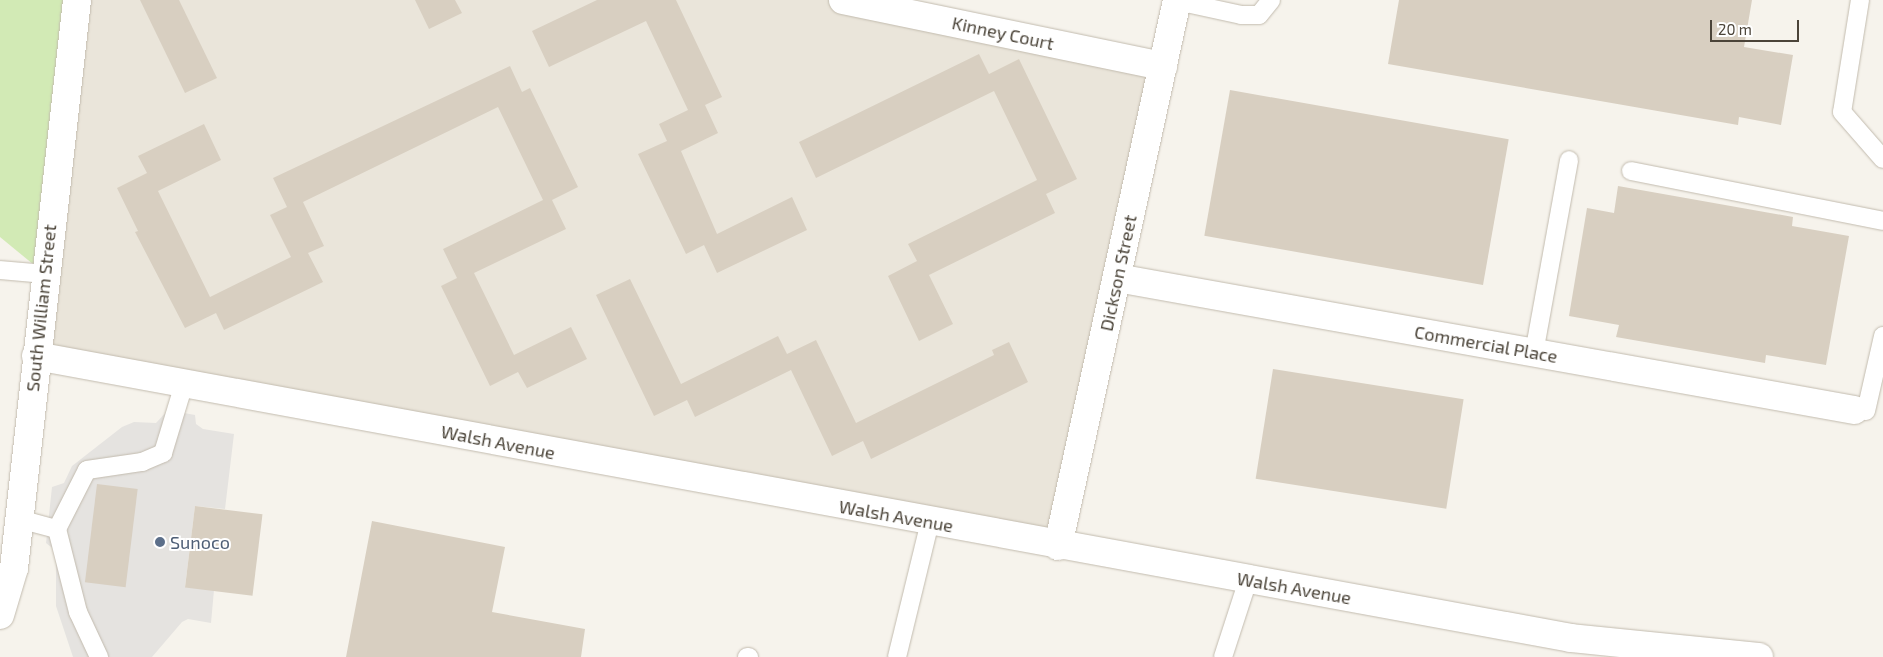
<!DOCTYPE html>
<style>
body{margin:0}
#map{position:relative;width:1883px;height:657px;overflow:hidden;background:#f6f3ec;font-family:"Exo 2",sans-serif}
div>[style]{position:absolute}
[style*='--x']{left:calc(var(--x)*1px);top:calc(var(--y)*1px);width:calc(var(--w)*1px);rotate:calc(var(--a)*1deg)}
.residential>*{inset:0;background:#eae5da}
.green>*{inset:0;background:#d2eab5}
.parking>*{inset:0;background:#e5e3e0}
.building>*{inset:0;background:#d8cfc1;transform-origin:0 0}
.roads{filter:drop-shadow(0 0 1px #c2bbae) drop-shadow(0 0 1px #c2bbae)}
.lane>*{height:18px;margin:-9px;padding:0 9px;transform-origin:9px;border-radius:9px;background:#fff}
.street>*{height:28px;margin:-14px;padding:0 14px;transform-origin:14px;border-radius:14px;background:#fff}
.dots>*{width:14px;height:14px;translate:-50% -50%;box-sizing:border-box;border:2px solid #fff;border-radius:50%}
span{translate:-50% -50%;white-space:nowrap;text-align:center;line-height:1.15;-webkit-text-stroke:4px #fff;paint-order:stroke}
.street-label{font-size:18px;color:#4b4439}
.service-label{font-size:18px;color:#4e5e75}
.left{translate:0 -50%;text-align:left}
.scale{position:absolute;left:1710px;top:20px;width:89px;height:22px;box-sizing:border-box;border:2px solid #4b4439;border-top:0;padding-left:6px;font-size:15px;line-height:18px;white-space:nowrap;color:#4b4439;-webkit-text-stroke:4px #fff;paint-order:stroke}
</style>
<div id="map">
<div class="residential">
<i style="clip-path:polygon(77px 0,865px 0,1163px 66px,1058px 546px,36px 356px)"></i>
</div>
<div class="green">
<i style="clip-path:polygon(0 0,79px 0,45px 274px,0 237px)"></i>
</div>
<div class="parking">
<i style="clip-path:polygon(168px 410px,195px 415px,196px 424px,203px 429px,234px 434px,225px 509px,195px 506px,185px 587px,214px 590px,211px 623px,188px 619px,182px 622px,152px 657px,73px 657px,56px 606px,56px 551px,46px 543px,52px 487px,64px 483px,72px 466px,122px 427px,134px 422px,156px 423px)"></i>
</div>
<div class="building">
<i style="clip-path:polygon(140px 0,179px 0,217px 78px,185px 93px)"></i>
<i style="clip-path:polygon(415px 0,455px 0,462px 13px,429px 29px)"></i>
<i style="clip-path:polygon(597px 0,676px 0,722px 97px,705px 105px,718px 133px,681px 151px,717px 234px,792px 197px,807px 230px,717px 273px,704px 245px,686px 254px,638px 154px,667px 141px,659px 124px,688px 110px,646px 21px,549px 67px,532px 31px)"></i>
<i style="clip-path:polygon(1399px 0,1752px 0,1744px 47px,1793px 55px,1781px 125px,1739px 117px,1738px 125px,1388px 64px)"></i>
<i style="clip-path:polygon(979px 54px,989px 74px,1019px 59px,1077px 179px,1046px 194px,1055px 213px,929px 275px,953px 324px,919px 341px,888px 276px,917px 261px,908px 244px,1037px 180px,994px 91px,816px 178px,799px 142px)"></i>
<i style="clip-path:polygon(510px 66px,522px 92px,530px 88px,578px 187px,552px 200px,566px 229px,474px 273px,514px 355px,571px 327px,587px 359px,527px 388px,518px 372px,490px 386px,441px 286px,457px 278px,443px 249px,543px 200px,498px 107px,303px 202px,324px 246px,308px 253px,323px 282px,224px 330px,216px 313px,185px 328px,135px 232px,138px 231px,117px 188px,147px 173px,138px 156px,204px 124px,221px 160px,158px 191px,210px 297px,291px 257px,270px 215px,287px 207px,273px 178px)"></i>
<i style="left:1230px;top:90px;width:283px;height:148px;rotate:10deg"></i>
<i style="clip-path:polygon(1618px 186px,1793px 217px,1792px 226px,1849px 236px,1826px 365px,1766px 355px,1765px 363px,1616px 337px,1619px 325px,1569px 316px,1587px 208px,1614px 213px)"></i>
<i style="clip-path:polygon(630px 279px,681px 384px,778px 336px,787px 354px,816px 340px,856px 423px,994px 355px,992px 350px,1009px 342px,1028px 382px,871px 459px,863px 441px,832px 456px,791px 370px,695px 417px,687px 400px,654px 416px,596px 295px)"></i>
<i style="left:1273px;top:369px;width:193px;height:111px;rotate:9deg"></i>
<i style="left:97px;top:484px;width:41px;height:99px;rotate:7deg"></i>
<i style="left:195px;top:506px;width:68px;height:82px;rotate:7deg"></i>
<i style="clip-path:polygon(372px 521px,505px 547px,492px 612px,585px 629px,581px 657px,346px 657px)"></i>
</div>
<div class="roads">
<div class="lane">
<i style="--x:1860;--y:0;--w:113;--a:99.1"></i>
<i style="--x:1842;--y:112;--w:62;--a:48.9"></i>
<i style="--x:1177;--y:1;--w:66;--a:12.3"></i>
<i style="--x:1241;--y:15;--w:18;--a:0"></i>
<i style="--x:1259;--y:15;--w:19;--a:-51"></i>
<i style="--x:1631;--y:171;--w:257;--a:11.2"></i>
<i style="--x:0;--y:270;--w:45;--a:5.1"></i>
<i style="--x:1534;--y:353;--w:196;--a:-79.7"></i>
<i style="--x:1866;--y:411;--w:77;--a:-77.2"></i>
<i style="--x:19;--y:519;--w:39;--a:15"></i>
<i style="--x:57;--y:529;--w:86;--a:75.8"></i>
<i style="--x:78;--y:612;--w:50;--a:65"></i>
<i style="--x:57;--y:529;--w:66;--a:-63"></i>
<i style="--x:87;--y:470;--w:56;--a:-8.3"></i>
<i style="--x:142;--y:462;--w:23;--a:-23"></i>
<i style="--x:163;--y:453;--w:72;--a:-73.1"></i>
<i style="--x:747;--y:657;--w:2;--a:0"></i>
<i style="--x:897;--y:657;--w:139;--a:-76.3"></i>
<i style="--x:1223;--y:657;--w:81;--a:-72"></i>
</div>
<div class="street">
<i style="--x:843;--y:0;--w:327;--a:11.7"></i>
<i style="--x:1117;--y:278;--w:749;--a:10.15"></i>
<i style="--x:36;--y:356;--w:1561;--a:10.41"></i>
<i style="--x:1571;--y:638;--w:189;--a:5.8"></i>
<i style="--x:1058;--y:546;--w:559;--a:-77.7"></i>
<i style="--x:0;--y:615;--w:49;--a:-73.4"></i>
<i style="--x:14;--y:568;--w:571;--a:-83.67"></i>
</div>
</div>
<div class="dots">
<i style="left:160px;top:542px;background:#5c6f8a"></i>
</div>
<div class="street-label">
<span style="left:1003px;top:33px;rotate:12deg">Kinney Court</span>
<span style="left:1118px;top:273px;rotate:-78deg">Dickson Street</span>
<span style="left:41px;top:308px;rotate:-84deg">South William Street</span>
<span style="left:1486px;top:344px;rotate:10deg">Commercial Place</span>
<span style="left:498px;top:442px;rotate:11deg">Walsh Avenue</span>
<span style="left:896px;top:516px;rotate:10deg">Walsh Avenue</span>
<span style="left:1294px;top:588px;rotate:10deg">Walsh Avenue</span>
</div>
<div class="service-label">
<span class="left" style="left:170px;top:542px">Sunoco</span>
</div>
<div class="scale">20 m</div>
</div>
